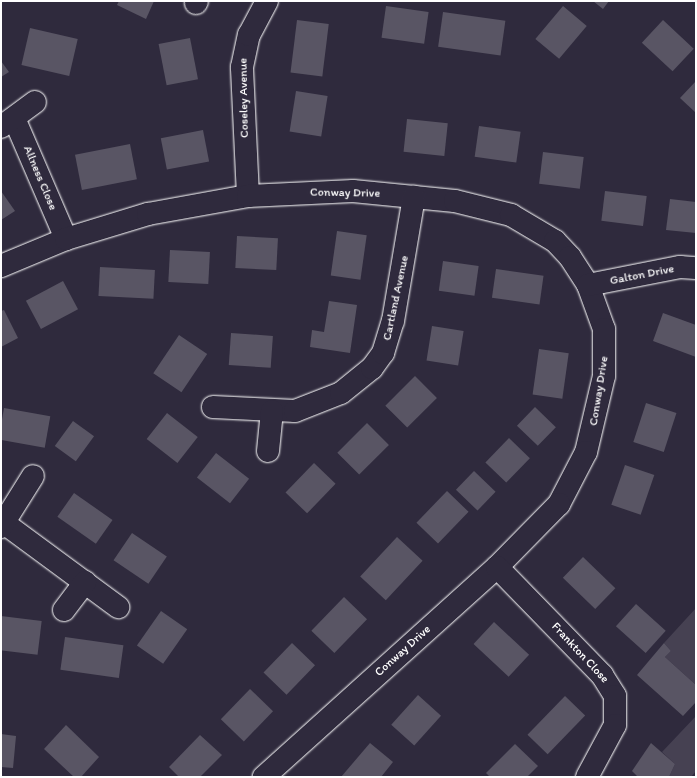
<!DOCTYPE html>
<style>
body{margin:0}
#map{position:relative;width:697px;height:778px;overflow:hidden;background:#2f2a3d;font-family:Itim,sans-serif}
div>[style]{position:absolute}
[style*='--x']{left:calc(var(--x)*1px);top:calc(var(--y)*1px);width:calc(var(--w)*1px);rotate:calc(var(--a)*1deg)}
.green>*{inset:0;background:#464152}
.building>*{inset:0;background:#595564;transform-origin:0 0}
.roads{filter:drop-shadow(0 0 1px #fff) drop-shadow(0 0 1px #fff)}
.minor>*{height:22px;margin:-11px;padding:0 11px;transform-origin:11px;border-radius:11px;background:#2f2a3d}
span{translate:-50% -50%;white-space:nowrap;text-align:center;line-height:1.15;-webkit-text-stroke:3.5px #2f2a3d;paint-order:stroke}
.street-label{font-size:12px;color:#fff}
.frame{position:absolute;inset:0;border:2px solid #fff;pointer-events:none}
</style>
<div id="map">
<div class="green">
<i style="clip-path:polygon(696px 608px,696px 685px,665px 657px,671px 651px,664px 643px)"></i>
<i style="clip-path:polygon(696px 716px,696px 771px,691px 777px,669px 777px,675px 764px,662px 752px)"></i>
</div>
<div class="building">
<i style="clip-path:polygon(119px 1px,154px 1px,146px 19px,117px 5px)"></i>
<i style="clip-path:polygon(593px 1px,609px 1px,603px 9px)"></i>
<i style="left:386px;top:6px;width:43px;height:32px;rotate:8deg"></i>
<i style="left:563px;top:6px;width:31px;height:43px;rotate:40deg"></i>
<i style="left:443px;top:12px;width:63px;height:35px;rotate:8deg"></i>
<i style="left:297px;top:20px;width:32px;height:53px;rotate:7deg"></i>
<i style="left:663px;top:20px;width:42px;height:31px;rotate:43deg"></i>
<i style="left:30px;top:28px;width:49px;height:38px;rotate:13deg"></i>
<i style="left:190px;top:38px;width:42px;height:32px;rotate:79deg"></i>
<i style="clip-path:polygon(1px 61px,9px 72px,1px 77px)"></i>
<i style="clip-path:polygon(696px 81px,696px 113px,680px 98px)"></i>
<i style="left:296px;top:91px;width:32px;height:41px;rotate:9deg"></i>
<i style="left:407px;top:119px;width:41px;height:33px;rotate:6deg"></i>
<i style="left:479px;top:126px;width:42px;height:31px;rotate:8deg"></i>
<i style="left:203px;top:130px;width:32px;height:43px;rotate:79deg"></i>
<i style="left:130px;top:144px;width:36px;height:56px;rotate:79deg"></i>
<i style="left:543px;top:152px;width:41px;height:32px;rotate:7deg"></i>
<i style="clip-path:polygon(1px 191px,15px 211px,1px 220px)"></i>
<i style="left:605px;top:191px;width:42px;height:30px;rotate:7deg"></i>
<i style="clip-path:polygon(670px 199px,696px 202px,696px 233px,666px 230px)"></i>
<i style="left:337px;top:231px;width:30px;height:45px;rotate:8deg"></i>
<i style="left:237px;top:236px;width:41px;height:32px;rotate:3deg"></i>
<i style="left:170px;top:250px;width:40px;height:32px;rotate:3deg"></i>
<i style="left:443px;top:261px;width:36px;height:30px;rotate:8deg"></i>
<i style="left:100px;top:267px;width:55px;height:29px;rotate:3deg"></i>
<i style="left:496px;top:269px;width:48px;height:29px;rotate:8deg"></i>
<i style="left:63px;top:281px;width:32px;height:42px;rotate:62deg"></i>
<i style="clip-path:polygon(329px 301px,357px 305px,350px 353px,310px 347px,312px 330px,324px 332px)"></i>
<i style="clip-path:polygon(4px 310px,18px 338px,1px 347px,1px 311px)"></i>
<i style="clip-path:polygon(663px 313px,696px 325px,696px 357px,653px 341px)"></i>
<i style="left:432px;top:326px;width:32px;height:35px;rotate:9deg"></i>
<i style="left:231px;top:333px;width:42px;height:32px;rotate:4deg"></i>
<i style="left:179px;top:335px;width:34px;height:46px;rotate:34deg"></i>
<i style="left:539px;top:349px;width:30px;height:46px;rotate:8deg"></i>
<i style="left:415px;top:376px;width:31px;height:42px;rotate:45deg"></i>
<i style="left:646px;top:403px;width:32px;height:41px;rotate:18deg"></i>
<i style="left:535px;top:407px;width:29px;height:26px;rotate:44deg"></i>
<i style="left:4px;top:408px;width:47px;height:32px;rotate:10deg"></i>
<i style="left:167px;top:413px;width:39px;height:33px;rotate:38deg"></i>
<i style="left:73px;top:421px;width:26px;height:31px;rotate:36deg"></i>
<i style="left:367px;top:423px;width:31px;height:42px;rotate:45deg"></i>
<i style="left:509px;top:438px;width:29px;height:34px;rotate:44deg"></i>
<i style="left:216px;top:453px;width:42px;height:31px;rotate:38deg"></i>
<i style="left:314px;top:463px;width:30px;height:41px;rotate:44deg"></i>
<i style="left:625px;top:465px;width:31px;height:42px;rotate:19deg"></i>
<i style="left:474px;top:471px;width:30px;height:26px;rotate:44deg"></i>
<i style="left:447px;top:491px;width:30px;height:44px;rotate:44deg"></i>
<i style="left:74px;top:493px;width:47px;height:29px;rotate:35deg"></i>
<i style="left:132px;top:533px;width:42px;height:33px;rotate:34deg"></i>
<i style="left:397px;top:537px;width:35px;height:54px;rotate:43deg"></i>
<i style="left:583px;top:557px;width:45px;height:29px;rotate:44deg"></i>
<i style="left:344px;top:597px;width:32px;height:47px;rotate:44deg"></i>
<i style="left:636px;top:604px;width:40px;height:30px;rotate:42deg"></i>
<i style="left:161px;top:611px;width:32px;height:42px;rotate:35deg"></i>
<i style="left:1px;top:616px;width:41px;height:34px;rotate:7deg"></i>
<i style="left:494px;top:622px;width:48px;height:30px;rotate:43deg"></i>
<i style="left:65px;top:637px;width:59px;height:33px;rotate:8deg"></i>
<i style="left:292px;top:643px;width:32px;height:41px;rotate:44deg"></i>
<i style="clip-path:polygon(664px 643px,671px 651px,665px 657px,696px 685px,696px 702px,683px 716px,637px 675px)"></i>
<i style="left:250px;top:689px;width:32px;height:42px;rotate:44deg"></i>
<i style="left:418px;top:695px;width:31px;height:40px;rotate:42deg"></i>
<i style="left:565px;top:696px;width:28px;height:54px;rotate:44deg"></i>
<i style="clip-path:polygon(66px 725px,99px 757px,81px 777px,74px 777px,44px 749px)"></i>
<i style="clip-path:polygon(1px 734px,16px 736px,13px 768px,1px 767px)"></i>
<i style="clip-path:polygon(200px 735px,222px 755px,200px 777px,179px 777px,169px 767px)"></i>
<i style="clip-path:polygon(370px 743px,393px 762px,381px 777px,341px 777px)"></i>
<i style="clip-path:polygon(651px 743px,675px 764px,669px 777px,638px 777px,632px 771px)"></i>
<i style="clip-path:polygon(515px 744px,538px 766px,527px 777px,490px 777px,486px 773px)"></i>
</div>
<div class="roads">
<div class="minor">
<i style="--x:196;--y:3;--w:2;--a:-63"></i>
<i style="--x:14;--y:118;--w:132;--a:66.7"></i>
<i style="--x:1;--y:127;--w:42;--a:-36.3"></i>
<i style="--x:248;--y:196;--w:129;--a:-92.7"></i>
<i style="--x:242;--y:67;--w:33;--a:-78"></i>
<i style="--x:249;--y:35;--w:38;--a:-62"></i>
<i style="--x:1;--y:266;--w:70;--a:-22.6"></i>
<i style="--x:66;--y:239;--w:86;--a:-17"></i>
<i style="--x:148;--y:214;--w:102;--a:-10.2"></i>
<i style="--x:248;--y:196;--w:105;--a:-2.7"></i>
<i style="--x:353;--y:191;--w:102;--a:5.6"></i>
<i style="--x:455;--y:201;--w:58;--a:14"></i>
<i style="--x:511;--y:215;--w:51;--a:30.6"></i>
<i style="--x:555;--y:241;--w:22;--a:47"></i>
<i style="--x:570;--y:257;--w:33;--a:57"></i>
<i style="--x:588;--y:285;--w:47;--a:70"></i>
<i style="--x:604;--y:329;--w:47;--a:90"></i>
<i style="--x:604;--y:376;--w:78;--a:103.3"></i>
<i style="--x:586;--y:452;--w:59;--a:117.4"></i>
<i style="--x:559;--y:504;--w:88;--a:134.5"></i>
<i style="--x:497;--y:567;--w:314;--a:138"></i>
<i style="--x:588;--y:285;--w:94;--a:-11.1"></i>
<i style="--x:680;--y:267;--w:16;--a:4"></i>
<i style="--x:213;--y:407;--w:82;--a:2.8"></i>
<i style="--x:295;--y:411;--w:49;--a:-21.4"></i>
<i style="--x:341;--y:393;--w:40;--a:-39"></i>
<i style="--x:372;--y:368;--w:19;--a:-54"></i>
<i style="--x:383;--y:353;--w:34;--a:-73"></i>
<i style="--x:393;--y:321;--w:126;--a:-80.4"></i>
<i style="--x:268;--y:451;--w:40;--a:-84.3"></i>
<i style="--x:4;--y:523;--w:142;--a:36.4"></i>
<i style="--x:1;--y:527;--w:60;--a:-57.9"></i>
<i style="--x:497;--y:567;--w:151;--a:45.8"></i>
<i style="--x:602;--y:675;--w:25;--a:58"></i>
<i style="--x:615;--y:696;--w:29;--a:90"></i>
<i style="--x:615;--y:725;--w:59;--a:118.3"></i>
<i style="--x:64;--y:610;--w:35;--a:-53"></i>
</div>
</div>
<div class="street-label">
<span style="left:244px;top:98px;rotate:-91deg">Coseley Avenue</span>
<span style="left:40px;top:178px;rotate:67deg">Allness Close</span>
<span style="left:345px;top:193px;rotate:1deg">Conway Drive</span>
<span style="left:642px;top:275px;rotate:-11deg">Galton Drive</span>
<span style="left:396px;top:298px;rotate:-78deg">Cartland Avenue</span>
<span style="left:599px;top:391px;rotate:-81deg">Conway Drive</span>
<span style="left:403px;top:651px;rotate:-42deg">Conway Drive</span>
<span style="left:580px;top:653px;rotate:47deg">Frankton Close</span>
</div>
<div class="frame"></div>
</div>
